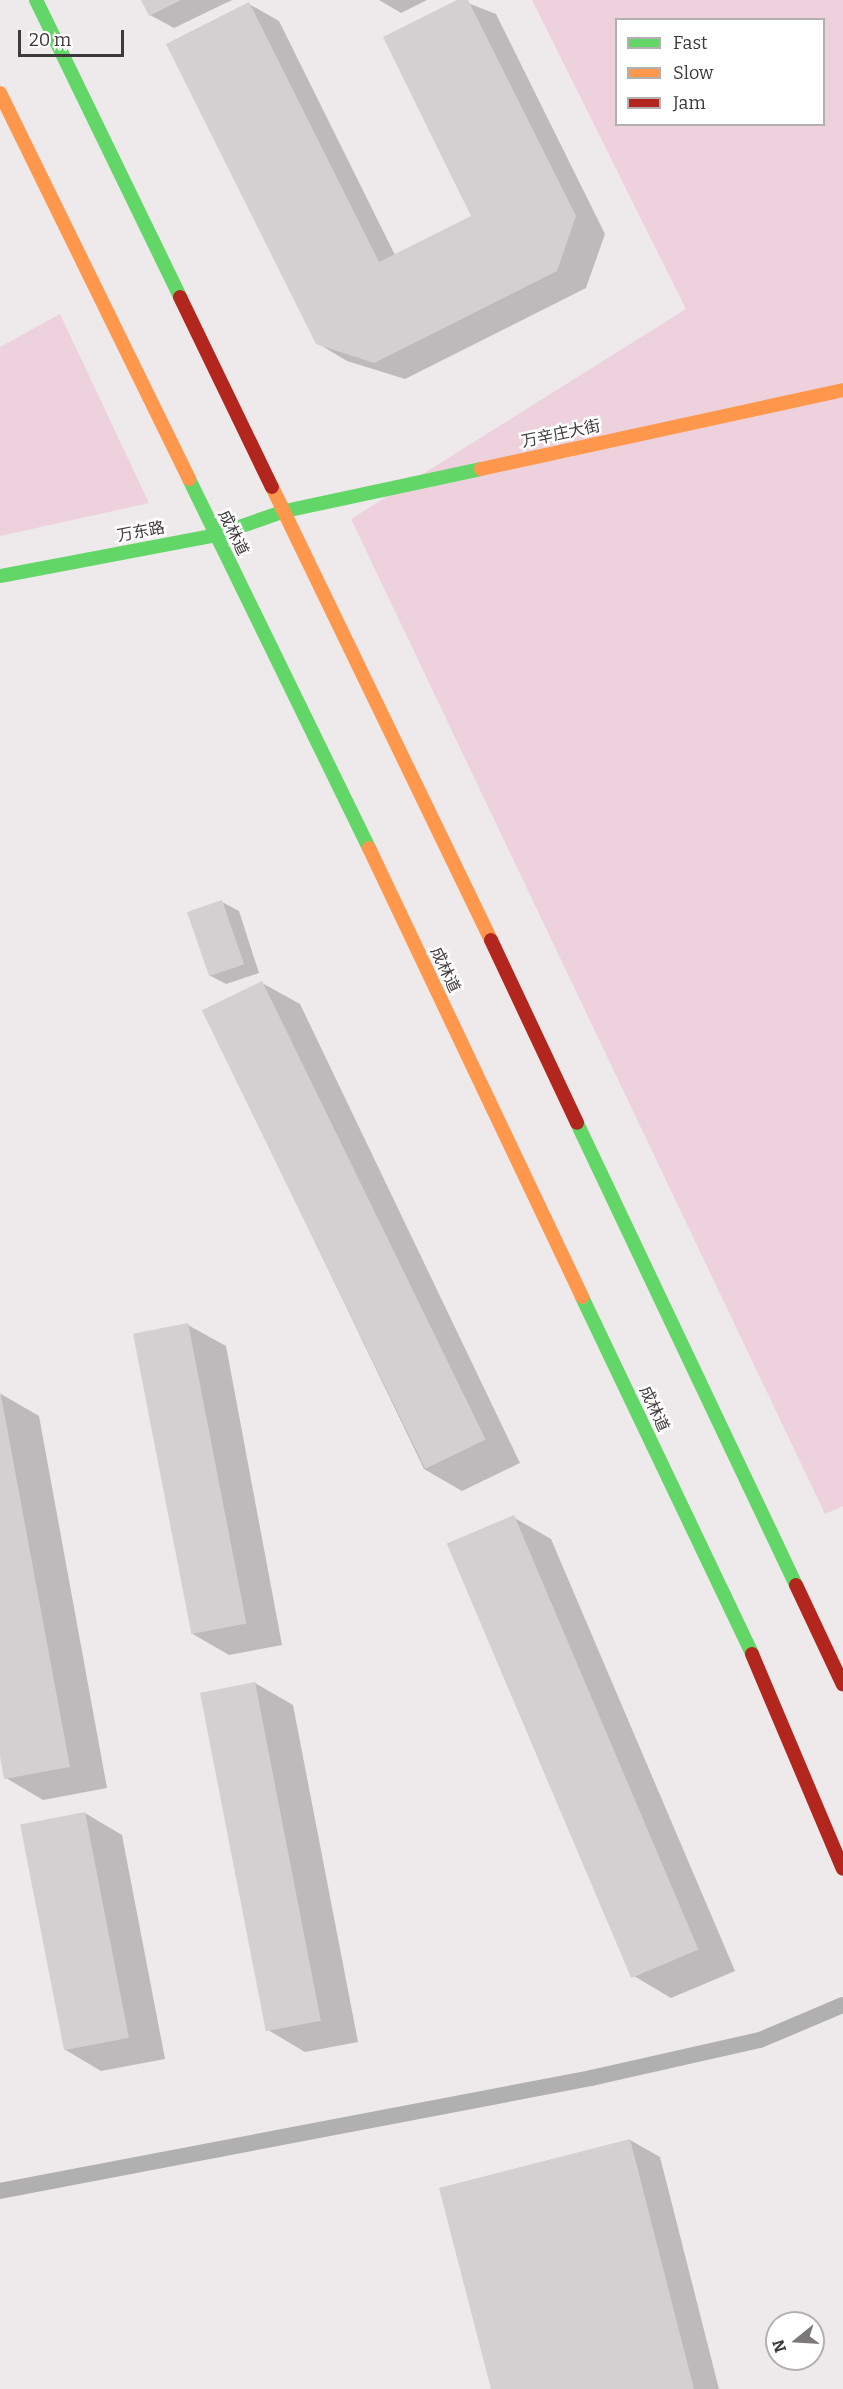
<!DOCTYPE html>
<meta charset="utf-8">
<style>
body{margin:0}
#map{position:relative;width:843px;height:2389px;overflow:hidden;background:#eee9eb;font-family:Bitter,"Noto Sans SC",serif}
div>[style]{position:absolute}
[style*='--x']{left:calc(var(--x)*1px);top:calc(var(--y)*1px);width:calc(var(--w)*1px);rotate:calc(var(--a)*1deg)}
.green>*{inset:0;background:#edd2dd}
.shadow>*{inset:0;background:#0003}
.building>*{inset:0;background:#d4d0d2;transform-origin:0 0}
.lane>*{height:16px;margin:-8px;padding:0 8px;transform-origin:8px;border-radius:8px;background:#b0b0b0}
.fast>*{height:14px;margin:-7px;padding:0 7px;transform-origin:7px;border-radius:7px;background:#63d668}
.slow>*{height:14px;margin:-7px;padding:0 7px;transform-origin:7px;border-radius:7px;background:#ff974d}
.jam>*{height:14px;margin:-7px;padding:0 7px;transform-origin:7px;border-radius:7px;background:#b3261e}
span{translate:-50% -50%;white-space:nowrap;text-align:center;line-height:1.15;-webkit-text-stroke:5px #fff;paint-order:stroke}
.street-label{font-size:16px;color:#3e393b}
.legend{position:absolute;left:615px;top:18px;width:210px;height:108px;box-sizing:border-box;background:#fff;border:2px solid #b2b0b1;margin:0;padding:8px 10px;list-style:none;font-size:18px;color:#3e393b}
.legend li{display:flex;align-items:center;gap:12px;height:30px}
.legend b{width:30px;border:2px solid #b2b0b1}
.north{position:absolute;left:765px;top:2311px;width:60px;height:60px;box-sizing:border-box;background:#fff;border:2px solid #b2b0b1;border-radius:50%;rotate:252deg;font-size:16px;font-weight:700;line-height:24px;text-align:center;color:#3e393b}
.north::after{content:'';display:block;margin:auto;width:21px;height:27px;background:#7c7779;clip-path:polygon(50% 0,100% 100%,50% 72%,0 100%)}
.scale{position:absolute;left:18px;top:30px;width:106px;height:27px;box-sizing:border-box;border:3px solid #3e393b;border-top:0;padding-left:8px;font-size:18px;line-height:21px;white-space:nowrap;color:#3e393b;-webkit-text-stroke:4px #fff;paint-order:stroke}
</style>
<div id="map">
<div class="green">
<i style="clip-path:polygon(evenodd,532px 0,843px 0,843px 1506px,825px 1514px,351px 519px,686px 309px,532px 0,616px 20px,824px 20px,824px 124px,616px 124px,616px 20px)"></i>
<i style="clip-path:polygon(60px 314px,149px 503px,0 536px,0 347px)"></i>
</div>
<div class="shadow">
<i style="clip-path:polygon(143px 0,232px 0,174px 28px,150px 15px)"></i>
<i style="clip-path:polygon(379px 0,427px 0,401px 13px)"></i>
<i style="clip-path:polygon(460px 0,496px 14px,605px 234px,586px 288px,405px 379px,347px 361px,317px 343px,249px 4px,279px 21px,395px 255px,474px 216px)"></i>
<i style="clip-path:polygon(222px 902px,239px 911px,259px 973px,226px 984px,209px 975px)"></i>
<i style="clip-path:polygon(262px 983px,300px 1004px,520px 1463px,462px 1491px,424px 1469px,204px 1011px)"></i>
<i style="clip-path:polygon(188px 1325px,226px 1346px,282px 1645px,229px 1655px,191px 1633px)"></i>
<i style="clip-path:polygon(1px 1394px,39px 1416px,107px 1788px,43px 1800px,6px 1778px,0 1748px)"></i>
<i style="clip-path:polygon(513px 1517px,551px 1539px,735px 1971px,671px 1998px,634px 1976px)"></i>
<i style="clip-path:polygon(255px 1683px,293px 1705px,358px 2042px,305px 2052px,268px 2030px)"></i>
<i style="clip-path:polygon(85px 1813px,122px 1835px,165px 2059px,101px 2071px,64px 2049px)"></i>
<i style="clip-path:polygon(630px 2140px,660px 2157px,719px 2389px,492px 2389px)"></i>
</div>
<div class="building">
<i style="clip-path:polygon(141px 0,181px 0,149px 16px)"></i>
<i style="clip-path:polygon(457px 0,468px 0,576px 216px,557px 271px,374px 363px,316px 344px,166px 44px,249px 2px,379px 262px,471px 216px,383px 37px)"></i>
<i style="left:222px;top:900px;width:68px;height:37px;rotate:71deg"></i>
<i style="left:262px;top:981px;width:510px;height:67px;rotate:64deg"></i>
<i style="left:188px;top:1323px;width:306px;height:56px;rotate:79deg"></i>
<i style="clip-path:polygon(0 1390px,70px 1767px,4px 1779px,0 1756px)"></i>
<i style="left:514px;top:1515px;width:472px;height:73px;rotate:67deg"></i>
<i style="left:255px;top:1682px;width:345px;height:56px;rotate:79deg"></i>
<i style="left:85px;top:1812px;width:230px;height:66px;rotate:79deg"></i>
<i style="clip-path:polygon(630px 2139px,694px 2389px,491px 2389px,439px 2188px)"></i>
</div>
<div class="lane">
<i style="--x:0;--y:2191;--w:602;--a:-10.82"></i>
<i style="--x:591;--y:2078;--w:173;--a:-12.7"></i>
<i style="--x:760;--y:2040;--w:90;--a:-22.9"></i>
</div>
<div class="fast">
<i style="--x:36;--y:0;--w:330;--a:64.1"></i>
<i style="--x:189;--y:479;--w:411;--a:64"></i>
<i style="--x:0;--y:576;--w:220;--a:-10.7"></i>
<i style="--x:216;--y:535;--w:73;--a:-19.2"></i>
<i style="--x:285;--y:511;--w:200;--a:-12.1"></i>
<i style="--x:577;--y:1123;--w:511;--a:64.64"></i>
<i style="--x:582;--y:1297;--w:395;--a:64.5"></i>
</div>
<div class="slow">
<i style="--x:0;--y:93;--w:430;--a:63.9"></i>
<i style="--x:481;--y:469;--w:371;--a:-12.3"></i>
<i style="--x:272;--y:487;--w:503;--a:64.2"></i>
<i style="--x:369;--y:848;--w:497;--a:64.6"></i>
</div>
<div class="jam">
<i style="--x:180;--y:297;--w:211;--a:64.2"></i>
<i style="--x:491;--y:940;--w:202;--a:64.8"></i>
<i style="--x:796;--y:1585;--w:110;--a:64.8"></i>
<i style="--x:752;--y:1654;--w:233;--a:67.1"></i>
</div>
<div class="street-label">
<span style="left:561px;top:434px;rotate:-12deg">万辛庄大街</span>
<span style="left:141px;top:532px;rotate:-11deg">万东路</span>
<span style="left:233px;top:533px;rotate:64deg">成林道</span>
<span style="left:445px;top:970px;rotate:65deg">成林道</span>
<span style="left:654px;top:1409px;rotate:65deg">成林道</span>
</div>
<ul class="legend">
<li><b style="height:8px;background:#63d668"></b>Fast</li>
<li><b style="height:8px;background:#ff974d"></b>Slow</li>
<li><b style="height:8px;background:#b3261e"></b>Jam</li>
</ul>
<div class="north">N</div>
<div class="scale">20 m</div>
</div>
